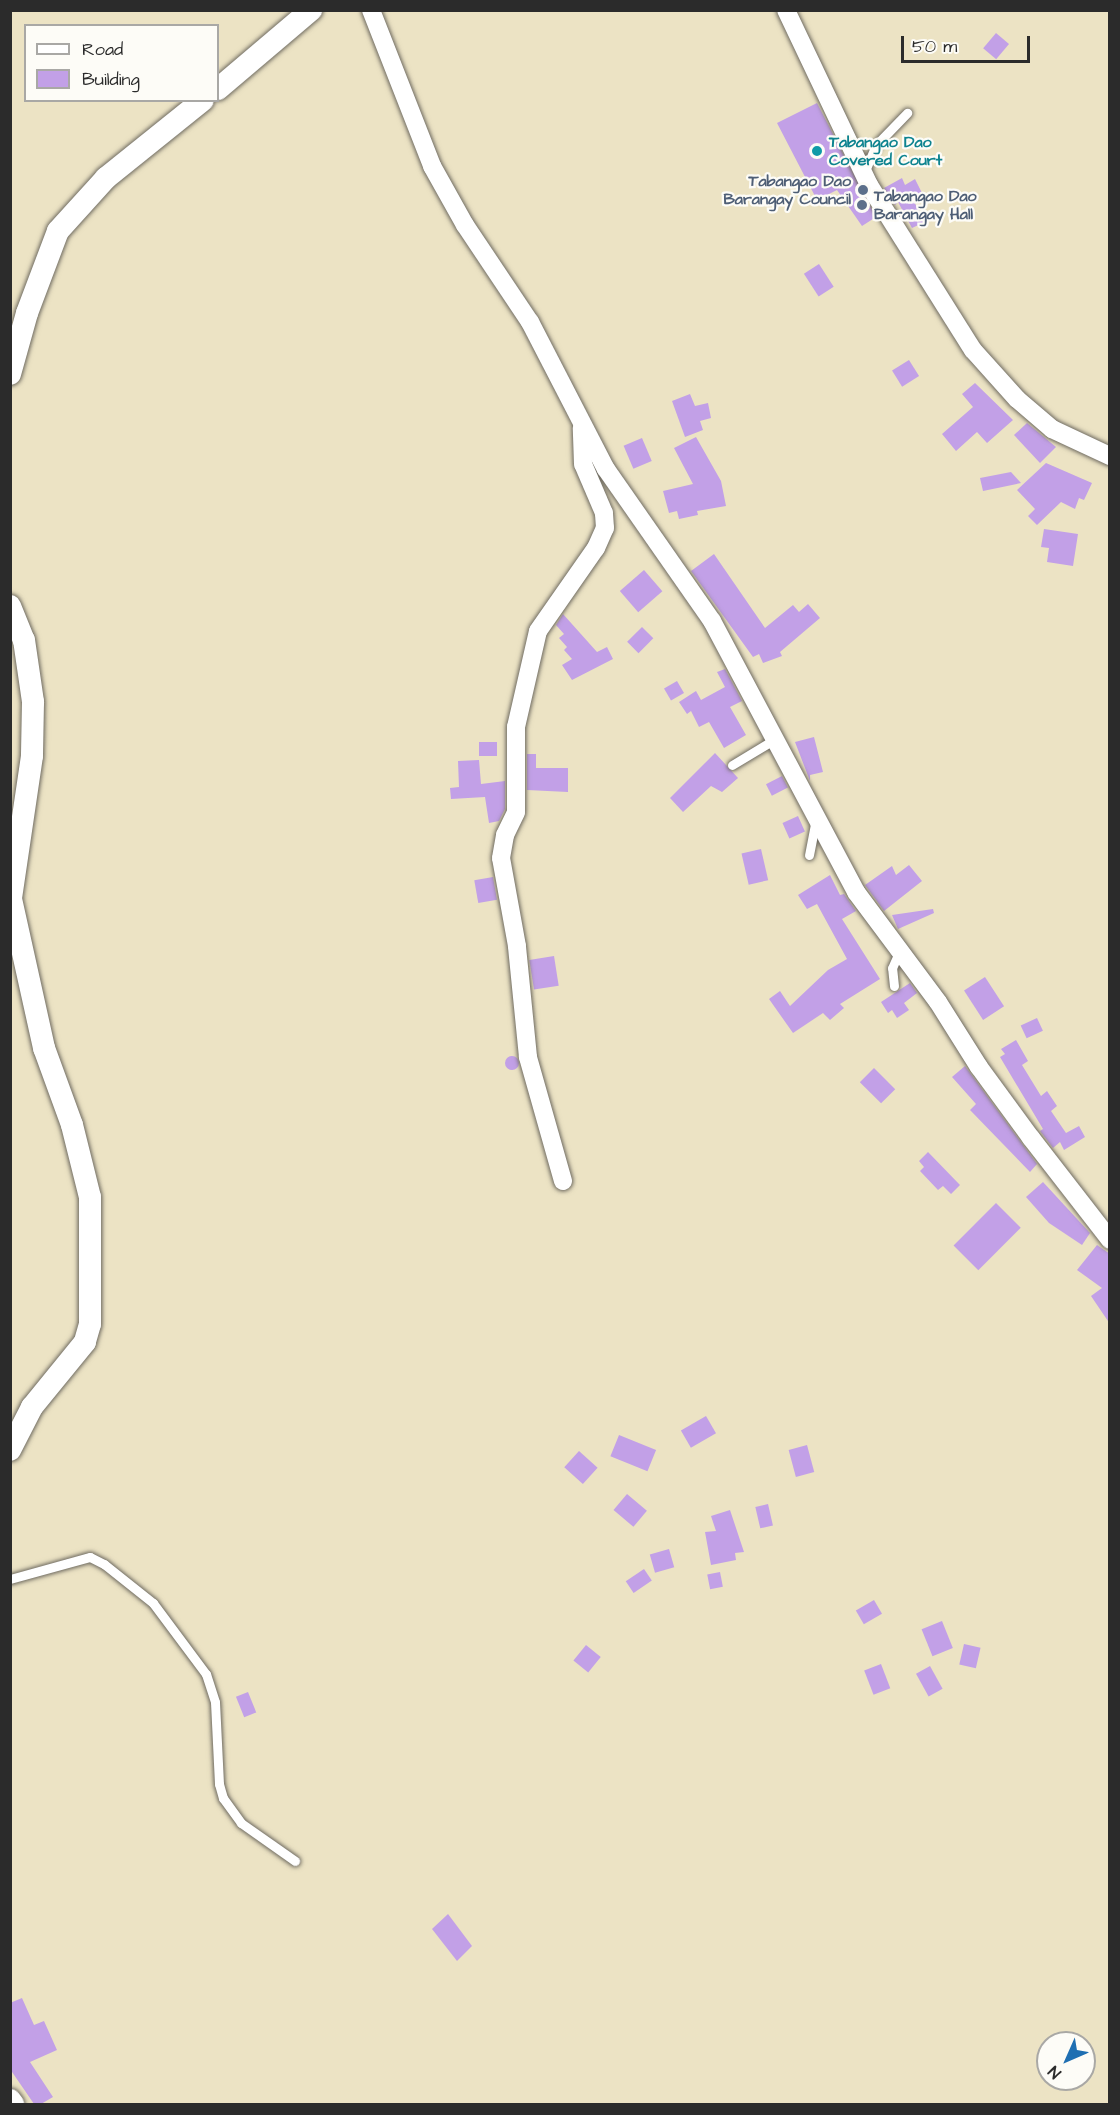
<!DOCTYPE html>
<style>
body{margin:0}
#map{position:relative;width:1120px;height:2115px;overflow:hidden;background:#ece3c4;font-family:"Architects Daughter",sans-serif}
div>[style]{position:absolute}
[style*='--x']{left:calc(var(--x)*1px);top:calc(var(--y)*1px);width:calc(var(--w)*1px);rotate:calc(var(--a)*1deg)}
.building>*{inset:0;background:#c2a0e7;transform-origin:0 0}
.round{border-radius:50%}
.roads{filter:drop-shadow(0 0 2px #6f6b61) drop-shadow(0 0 2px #6f6b61)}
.service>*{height:9px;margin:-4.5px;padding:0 4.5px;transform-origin:4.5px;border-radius:4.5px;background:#fff}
.minor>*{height:18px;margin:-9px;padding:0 9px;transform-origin:9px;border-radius:9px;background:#fff}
.tertiary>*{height:22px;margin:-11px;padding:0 11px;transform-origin:11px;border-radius:11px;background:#fff}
.dots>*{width:16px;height:16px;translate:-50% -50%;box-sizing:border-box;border:3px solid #fdfcf7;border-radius:50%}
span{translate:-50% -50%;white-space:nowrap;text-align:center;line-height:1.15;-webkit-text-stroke:4.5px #fdfcf7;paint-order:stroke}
.culture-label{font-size:16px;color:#0d838f;font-weight:700}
.left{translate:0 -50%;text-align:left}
.service-label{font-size:16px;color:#4e5e75;font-weight:700}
.right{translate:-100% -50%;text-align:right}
.frame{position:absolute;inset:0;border:12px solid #2b2b2b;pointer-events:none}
.legend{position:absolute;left:24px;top:24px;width:195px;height:78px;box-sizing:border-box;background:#fdfcf7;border:2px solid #a9a8a5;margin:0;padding:8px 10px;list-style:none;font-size:18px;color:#2b2b2b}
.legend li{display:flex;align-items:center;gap:12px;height:30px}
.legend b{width:30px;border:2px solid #a9a8a5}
.north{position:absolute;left:1036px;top:2031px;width:60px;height:60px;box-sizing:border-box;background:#fdfcf7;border:2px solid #a9a8a5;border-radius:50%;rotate:225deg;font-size:16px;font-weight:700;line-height:24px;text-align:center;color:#2b2b2b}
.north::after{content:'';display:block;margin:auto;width:21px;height:27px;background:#1f6fb2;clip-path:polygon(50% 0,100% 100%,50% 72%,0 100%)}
.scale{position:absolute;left:901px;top:36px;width:129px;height:27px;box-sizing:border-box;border:3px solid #2b2b2b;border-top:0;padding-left:8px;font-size:18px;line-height:21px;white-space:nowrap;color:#2b2b2b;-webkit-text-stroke:4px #fdfcf7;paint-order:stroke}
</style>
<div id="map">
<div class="building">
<i style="left:996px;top:33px;width:17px;height:20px;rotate:40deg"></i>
<i style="clip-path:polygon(817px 103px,876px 217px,862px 226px,837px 190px,817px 200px,777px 123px)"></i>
<i style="clip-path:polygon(902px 178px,905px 185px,915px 179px,922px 193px,912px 198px,925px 222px,912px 228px,898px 202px,895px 205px,884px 188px)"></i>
<i style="left:819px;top:264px;width:27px;height:18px;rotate:57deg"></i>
<i style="left:909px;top:360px;width:19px;height:20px;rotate:58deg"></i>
<i style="clip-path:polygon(975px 383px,1013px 420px,987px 443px,977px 432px,956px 451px,942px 434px,973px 407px,962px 394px)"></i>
<i style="clip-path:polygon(690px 394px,695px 406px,708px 403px,711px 418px,700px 421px,703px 430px,685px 437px,672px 401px)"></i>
<i style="clip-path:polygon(1027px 423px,1056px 447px,1040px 463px,1014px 435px)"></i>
<i style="clip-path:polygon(696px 437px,721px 481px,726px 506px,697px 511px,698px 515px,679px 519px,677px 511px,669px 513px,663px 491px,693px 484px,674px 448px)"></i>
<i style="left:642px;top:438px;width:25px;height:20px;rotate:67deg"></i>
<i style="clip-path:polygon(1046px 463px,1092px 483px,1084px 500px,1079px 498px,1075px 509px,1061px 502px,1037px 525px,1028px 516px,1035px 509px,1017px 490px)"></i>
<i style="clip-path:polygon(1011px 472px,1021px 483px,983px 491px,980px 478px)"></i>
<i style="clip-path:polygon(1044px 529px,1078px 534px,1073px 566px,1047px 562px,1049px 548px,1041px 547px)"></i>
<i style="clip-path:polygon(714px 554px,765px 628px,793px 605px,799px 612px,808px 604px,820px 618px,780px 652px,782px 656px,763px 663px,759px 654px,753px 657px,691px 571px)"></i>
<i style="left:644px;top:570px;width:28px;height:32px;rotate:49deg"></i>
<i style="clip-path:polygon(563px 614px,597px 652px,607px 647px,613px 659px,572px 680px,562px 665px,572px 659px,564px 650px,567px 647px,559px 638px,564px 634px,556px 625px)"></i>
<i style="left:642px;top:627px;width:16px;height:21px;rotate:45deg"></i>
<i style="clip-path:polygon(725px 669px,742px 701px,730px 707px,746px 735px,724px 748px,709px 722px,699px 727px,691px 711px,687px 714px,679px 702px,696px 691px,701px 700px,725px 687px,717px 672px)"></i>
<i style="left:677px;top:681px;width:14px;height:15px;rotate:60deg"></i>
<i style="clip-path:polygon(814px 737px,823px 772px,810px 775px,810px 781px,795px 742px)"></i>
<i style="left:479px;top:742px;width:18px;height:14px"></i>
<i style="clip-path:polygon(715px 753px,738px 778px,722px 792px,711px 786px,683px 812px,670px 798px)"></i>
<i style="clip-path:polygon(527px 754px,536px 754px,536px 768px,568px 768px,568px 792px,527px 790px)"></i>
<i style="clip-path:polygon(479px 760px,481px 784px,505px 781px,505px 809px,499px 821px,489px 823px,485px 797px,451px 799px,450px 788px,459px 787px,458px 761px)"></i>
<i style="left:782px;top:776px;width:13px;height:18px;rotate:63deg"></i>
<i style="left:798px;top:816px;width:17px;height:17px;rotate:66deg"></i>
<i style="left:761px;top:849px;width:32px;height:20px;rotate:77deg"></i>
<i style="clip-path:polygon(909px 865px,922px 881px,884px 911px,865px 885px,892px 866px,896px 875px)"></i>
<i style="clip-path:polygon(830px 875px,840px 895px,844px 894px,856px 911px,842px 919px,880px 979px,840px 1004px,844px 1008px,830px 1020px,823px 1013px,793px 1033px,769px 999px,780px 991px,790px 1006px,828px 970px,847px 959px,817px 904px,807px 909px,798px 895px)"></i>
<i style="left:493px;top:877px;width:23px;height:19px;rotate:80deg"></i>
<i style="clip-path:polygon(933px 909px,934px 913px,898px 929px,892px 915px)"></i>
<i style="left:554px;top:956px;width:30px;height:25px;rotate:81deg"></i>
<i style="left:985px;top:977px;width:35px;height:25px;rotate:57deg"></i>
<i style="clip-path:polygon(910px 983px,917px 993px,904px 1003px,909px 1010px,897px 1018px,892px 1010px,888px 1013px,881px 1002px)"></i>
<i style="left:1037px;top:1018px;width:14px;height:18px;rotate:65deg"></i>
<i style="clip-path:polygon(1016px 1040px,1028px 1061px,1022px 1065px,1041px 1096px,1047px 1091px,1057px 1106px,1051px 1111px,1066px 1133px,1079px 1126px,1085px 1137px,1064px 1150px,1060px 1142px,1053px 1148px,1040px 1131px,1043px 1129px,1000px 1057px,1005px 1054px,1001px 1049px)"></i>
<i class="round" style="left:505px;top:1056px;width:14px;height:14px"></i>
<i style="clip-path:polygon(965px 1066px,1037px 1164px,1030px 1172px,970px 1110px,976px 1104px,952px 1077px)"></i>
<i style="left:874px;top:1068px;width:30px;height:20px;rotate:45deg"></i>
<i style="clip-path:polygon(928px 1152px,960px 1185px,951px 1194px,943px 1186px,938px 1190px,920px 1171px,924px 1167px,919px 1161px)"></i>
<i style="clip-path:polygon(1043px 1182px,1090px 1233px,1082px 1245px,1049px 1223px,1026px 1197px)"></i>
<i style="left:996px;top:1203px;width:35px;height:60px;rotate:45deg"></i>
<i style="clip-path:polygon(1097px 1245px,1110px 1254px,1110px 1324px,1091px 1296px,1102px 1288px,1077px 1270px)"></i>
<i style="left:706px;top:1416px;width:20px;height:29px;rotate:60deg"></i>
<i style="left:619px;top:1435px;width:40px;height:23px;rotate:22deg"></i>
<i style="left:807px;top:1445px;width:28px;height:19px;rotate:75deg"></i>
<i style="left:579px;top:1451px;width:25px;height:22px;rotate:42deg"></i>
<i style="left:627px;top:1494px;width:26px;height:21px;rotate:40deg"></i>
<i style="left:768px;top:1504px;width:22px;height:13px;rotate:77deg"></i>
<i style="clip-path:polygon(730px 1510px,744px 1552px,735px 1553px,736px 1560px,711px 1565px,705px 1532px,716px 1531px,711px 1516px)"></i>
<i style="left:669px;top:1549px;width:19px;height:20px;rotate:74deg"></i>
<i style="left:644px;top:1569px;width:14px;height:22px;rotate:56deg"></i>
<i style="left:720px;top:1572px;width:15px;height:13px;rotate:79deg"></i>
<i style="left:874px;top:1600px;width:16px;height:21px;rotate:60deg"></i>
<i style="left:942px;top:1621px;width:29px;height:22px;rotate:68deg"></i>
<i style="left:964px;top:1644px;width:17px;height:21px;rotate:13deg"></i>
<i style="left:586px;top:1645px;width:19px;height:20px;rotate:39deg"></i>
<i style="left:881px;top:1664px;width:26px;height:18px;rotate:69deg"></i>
<i style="left:930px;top:1666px;width:26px;height:16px;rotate:61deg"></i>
<i style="left:248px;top:1692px;width:22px;height:13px;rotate:68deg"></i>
<i style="clip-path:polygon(448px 1914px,472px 1946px,457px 1961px,432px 1929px)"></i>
<i style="clip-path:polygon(22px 1998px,34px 2025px,44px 2021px,57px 2050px,30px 2062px,53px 2097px,41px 2104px,34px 2104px,10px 2069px,10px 2003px)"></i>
</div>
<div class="roads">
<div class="service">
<i style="--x:864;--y:173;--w:30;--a:-67"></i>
<i style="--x:876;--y:145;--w:45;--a:-45.9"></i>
<i style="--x:732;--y:765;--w:52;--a:-31"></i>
<i style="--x:809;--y:855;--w:37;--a:-79"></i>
<i style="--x:894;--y:986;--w:18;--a:-96"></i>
<i style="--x:892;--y:968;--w:17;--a:-66"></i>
<i style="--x:10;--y:1579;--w:83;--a:-15.4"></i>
<i style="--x:90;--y:1557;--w:16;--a:27"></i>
<i style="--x:104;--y:1564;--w:63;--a:38.5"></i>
<i style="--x:153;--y:1603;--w:89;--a:53.3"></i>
<i style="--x:206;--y:1674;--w:29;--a:72"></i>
<i style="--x:215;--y:1702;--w:82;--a:87.2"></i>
<i style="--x:219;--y:1784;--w:15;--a:74"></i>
<i style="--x:223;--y:1798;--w:31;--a:54"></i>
<i style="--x:241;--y:1823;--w:66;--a:35.1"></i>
</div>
<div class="minor">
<i style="--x:371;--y:10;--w:168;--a:68.6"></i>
<i style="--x:432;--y:166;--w:68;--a:60.8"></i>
<i style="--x:465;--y:225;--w:117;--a:56.2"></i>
<i style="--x:530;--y:322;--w:165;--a:62.7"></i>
<i style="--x:606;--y:469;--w:185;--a:55.1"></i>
<i style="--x:712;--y:621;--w:307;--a:62"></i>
<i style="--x:856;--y:892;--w:137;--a:53.3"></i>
<i style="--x:938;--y:1002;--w:77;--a:57.8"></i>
<i style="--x:979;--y:1067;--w:88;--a:53.8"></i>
<i style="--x:1031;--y:1138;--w:129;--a:52.2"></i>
<i style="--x:786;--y:10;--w:194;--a:64.6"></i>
<i style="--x:869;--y:185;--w:195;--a:57.8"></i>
<i style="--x:973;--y:350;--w:66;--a:48.1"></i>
<i style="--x:1017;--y:399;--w:46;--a:40.6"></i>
<i style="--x:1052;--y:429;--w:64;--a:25"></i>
<i style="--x:563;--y:1181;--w:129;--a:-105.8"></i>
<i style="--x:528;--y:1057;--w:112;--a:-95.7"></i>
<i style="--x:517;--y:946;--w:89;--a:-100.3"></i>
<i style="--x:501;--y:858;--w:23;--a:-80"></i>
<i style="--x:505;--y:835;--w:25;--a:-64"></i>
<i style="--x:516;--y:812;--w:85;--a:-90"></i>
<i style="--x:516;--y:727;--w:98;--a:-77.1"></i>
<i style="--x:538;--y:631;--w:101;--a:-55.1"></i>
<i style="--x:596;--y:548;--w:22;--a:-66"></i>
<i style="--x:605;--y:528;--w:15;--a:-94"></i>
<i style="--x:604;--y:513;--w:53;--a:-113.2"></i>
<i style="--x:583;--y:464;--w:36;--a:-92"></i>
</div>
<div class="tertiary">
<i style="--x:218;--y:89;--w:122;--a:-40.3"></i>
<i style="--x:10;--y:374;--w:63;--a:-74.4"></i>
<i style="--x:27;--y:313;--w:88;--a:-69.3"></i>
<i style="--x:58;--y:231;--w:72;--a:-47.8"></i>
<i style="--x:106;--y:178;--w:124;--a:-38.8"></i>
<i style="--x:10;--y:606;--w:37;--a:68"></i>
<i style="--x:24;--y:640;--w:63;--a:81.7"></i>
<i style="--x:33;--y:702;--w:54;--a:91.1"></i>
<i style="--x:32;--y:756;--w:145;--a:98.4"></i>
<i style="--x:11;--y:899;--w:153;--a:77.5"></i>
<i style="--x:44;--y:1048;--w:82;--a:70"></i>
<i style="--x:72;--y:1125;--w:74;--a:76"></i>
<i style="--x:90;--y:1197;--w:127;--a:90"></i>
<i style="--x:90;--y:1324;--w:19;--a:106"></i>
<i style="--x:85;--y:1342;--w:84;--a:129.2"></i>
<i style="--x:32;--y:1407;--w:48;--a:117.1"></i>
<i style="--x:10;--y:2100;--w:5;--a:53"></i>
</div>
</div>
<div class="dots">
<i style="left:817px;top:151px;background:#0f9aa8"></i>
<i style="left:863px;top:190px;background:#5c6f8a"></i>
<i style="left:862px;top:205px;background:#5c6f8a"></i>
</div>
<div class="culture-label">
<span class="left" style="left:829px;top:151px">Tabangao Dao<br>Covered Court</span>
</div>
<div class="service-label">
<span class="right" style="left:851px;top:190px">Tabangao Dao<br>Barangay Council</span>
<span class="left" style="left:874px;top:205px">Tabangao Dao<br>Barangay Hall</span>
</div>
<div class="frame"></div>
<ul class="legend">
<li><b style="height:8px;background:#fff"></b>Road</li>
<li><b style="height:16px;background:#c2a0e7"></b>Building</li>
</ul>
<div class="north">N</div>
<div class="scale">50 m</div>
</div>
